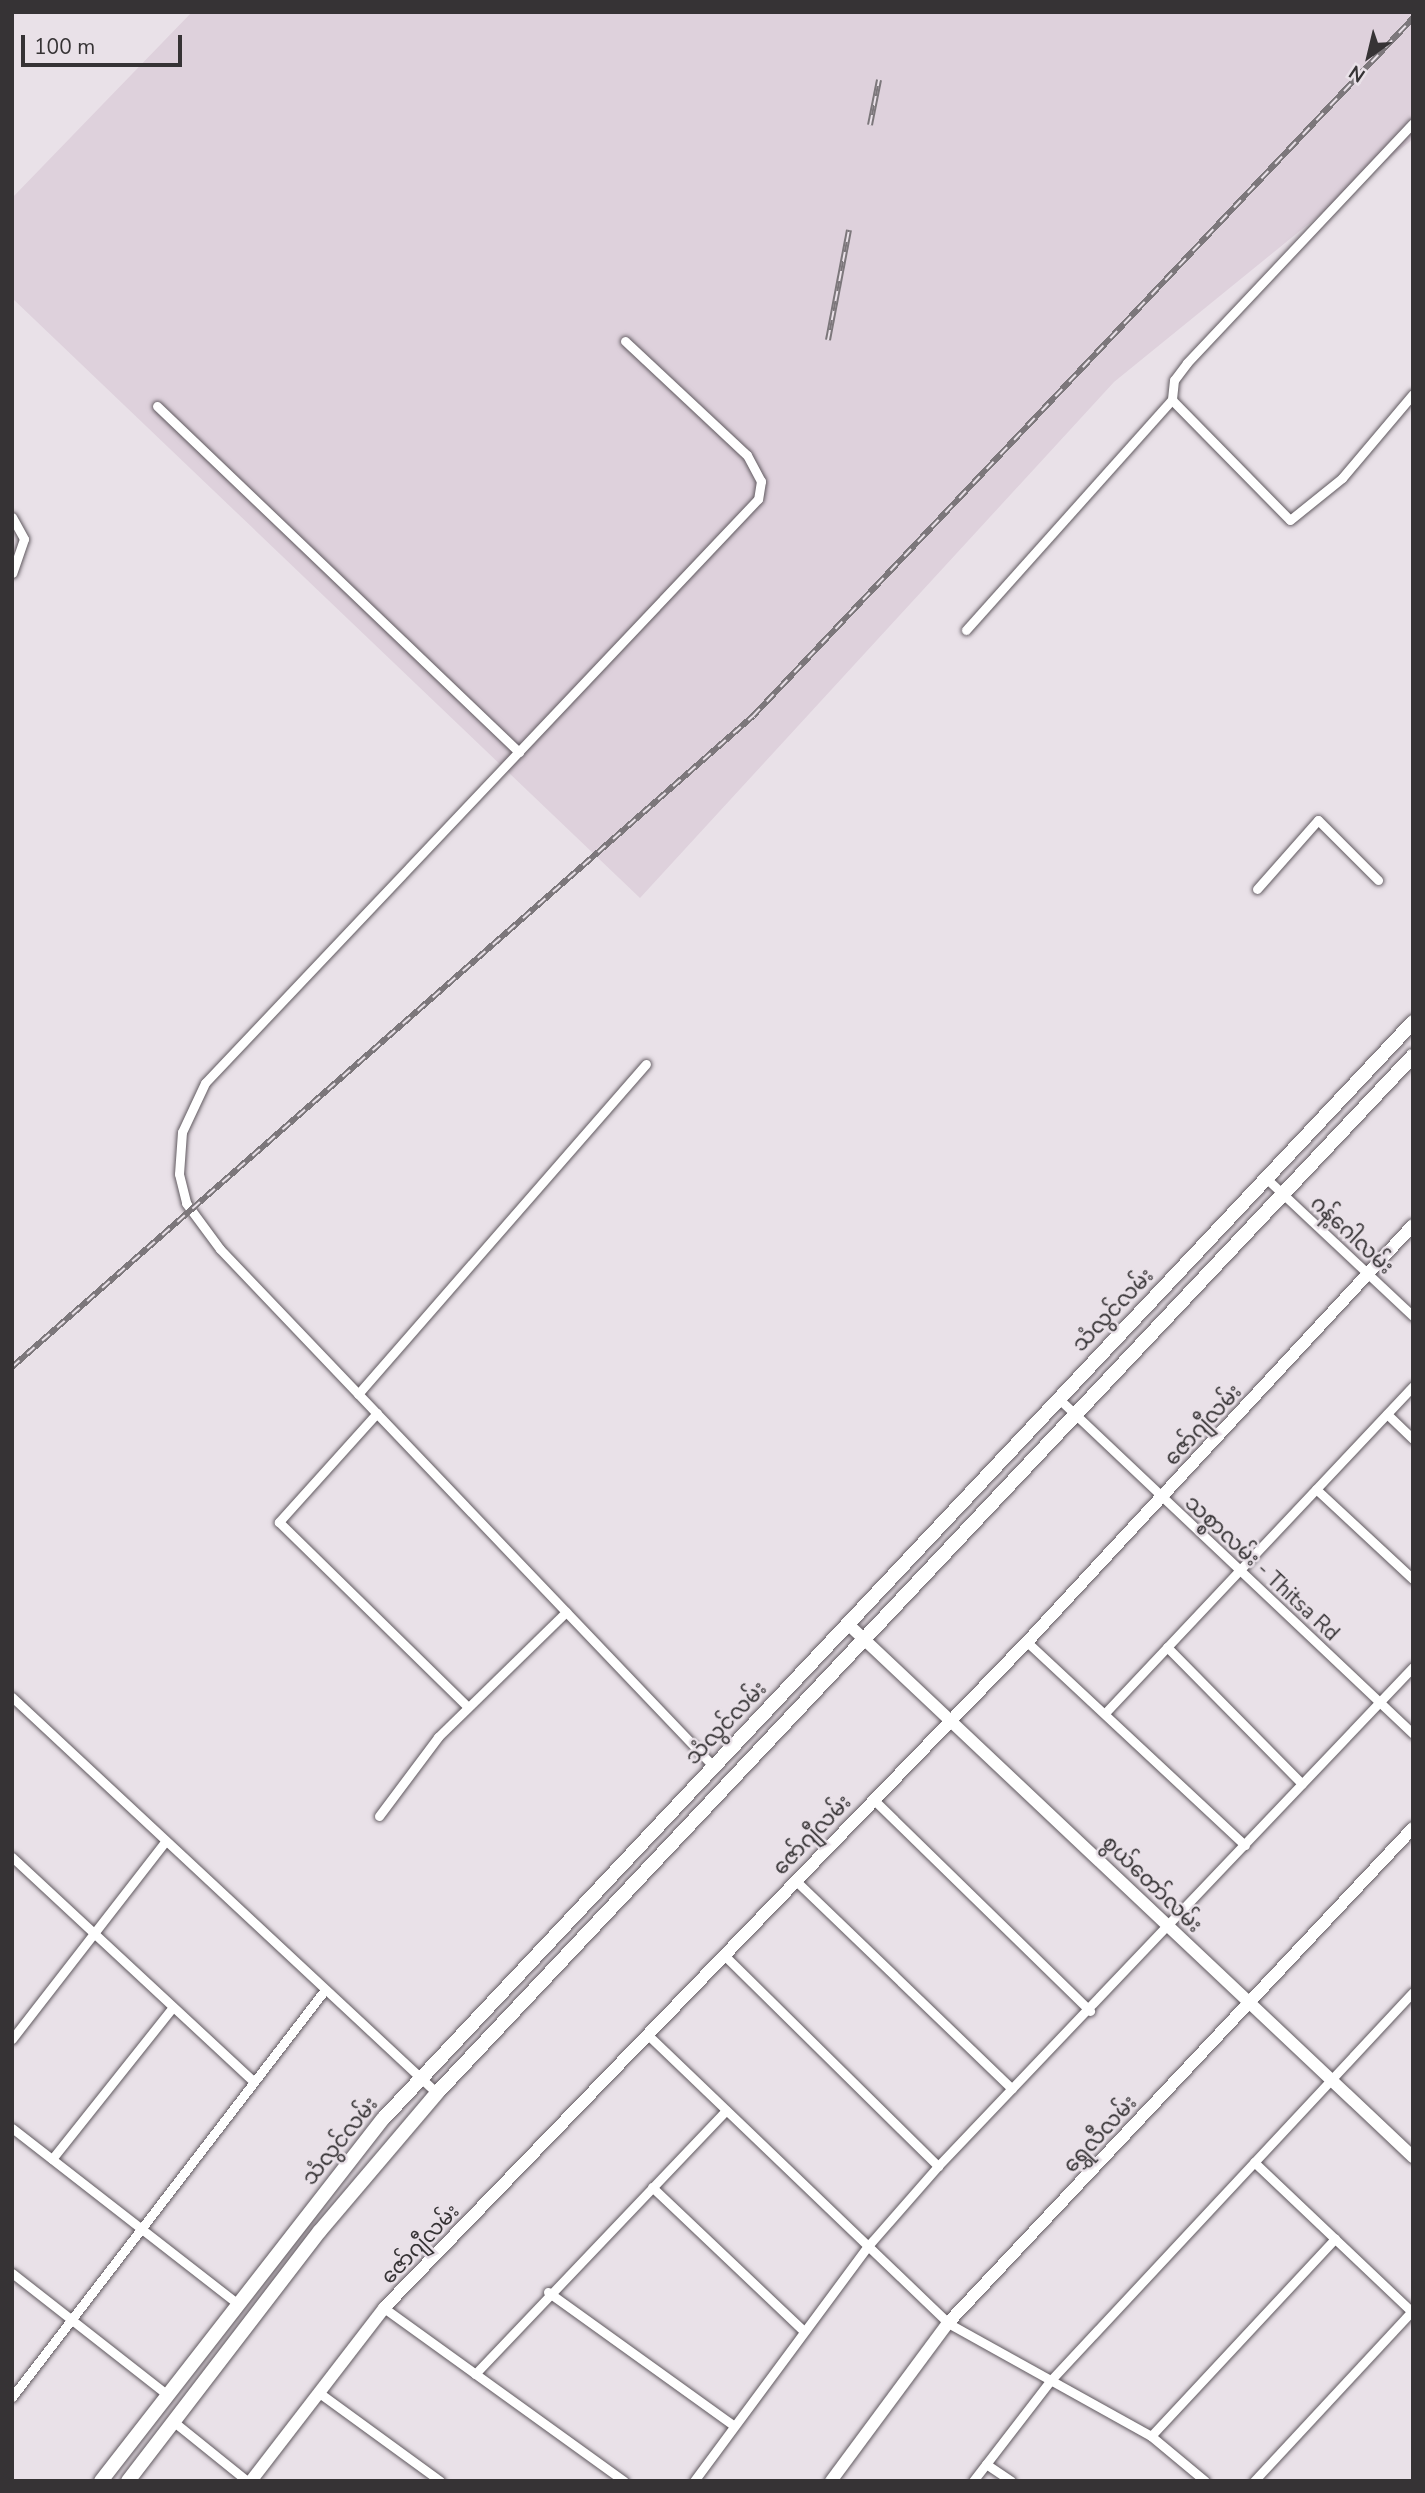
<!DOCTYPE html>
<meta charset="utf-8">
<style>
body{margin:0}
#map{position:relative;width:1425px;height:2493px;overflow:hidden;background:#e9e1e8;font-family:"Nunito Sans","Noto Sans Myanmar",sans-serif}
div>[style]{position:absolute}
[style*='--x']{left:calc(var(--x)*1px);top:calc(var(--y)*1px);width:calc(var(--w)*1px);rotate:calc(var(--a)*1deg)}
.built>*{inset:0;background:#ded1dc}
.roads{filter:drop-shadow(0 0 2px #60595f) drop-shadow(0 0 2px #60595f)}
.street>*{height:9px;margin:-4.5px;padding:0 4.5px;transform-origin:4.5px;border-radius:4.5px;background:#fff}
.secondary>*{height:12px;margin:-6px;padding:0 6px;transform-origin:6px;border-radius:6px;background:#fff}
.primary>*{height:14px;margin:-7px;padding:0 7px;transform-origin:7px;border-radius:7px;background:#fff}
.rail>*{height:6px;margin-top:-3px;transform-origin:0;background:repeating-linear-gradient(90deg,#e9e1e8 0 10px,#7c777b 0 20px);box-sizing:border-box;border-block:2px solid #7c777b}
span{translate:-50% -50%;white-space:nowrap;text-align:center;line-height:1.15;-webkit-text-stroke:5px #e9e1e8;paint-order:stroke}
.street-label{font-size:21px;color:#363335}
.frame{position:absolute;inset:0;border:14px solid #363335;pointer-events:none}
.north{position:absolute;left:1334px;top:21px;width:70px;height:70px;-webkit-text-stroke:5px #e9e1e8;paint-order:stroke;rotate:214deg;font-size:19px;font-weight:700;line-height:28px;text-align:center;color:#363335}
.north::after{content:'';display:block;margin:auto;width:24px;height:32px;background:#363335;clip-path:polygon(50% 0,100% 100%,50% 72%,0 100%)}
.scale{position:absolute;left:21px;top:35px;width:161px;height:32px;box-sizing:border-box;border:4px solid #363335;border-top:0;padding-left:9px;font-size:21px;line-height:24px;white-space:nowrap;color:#363335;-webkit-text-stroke:5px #e9e1e8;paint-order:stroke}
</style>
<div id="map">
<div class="built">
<i style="clip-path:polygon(192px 12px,1413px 12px,1413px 139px,1114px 382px,640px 898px,12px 298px,12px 198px)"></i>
</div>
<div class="roads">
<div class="street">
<i style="--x:1413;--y:123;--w:330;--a:133.3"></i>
<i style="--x:1187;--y:363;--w:21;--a:127"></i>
<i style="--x:1174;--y:380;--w:20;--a:96"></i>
<i style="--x:1172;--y:400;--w:168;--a:45.5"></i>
<i style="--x:1290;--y:520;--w:67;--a:-38.9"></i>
<i style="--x:1342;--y:478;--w:110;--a:-49.8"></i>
<i style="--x:625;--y:341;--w:167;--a:43.1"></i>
<i style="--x:747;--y:455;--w:30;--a:62"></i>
<i style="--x:761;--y:481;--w:18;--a:99"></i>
<i style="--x:758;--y:499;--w:804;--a:133.44"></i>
<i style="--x:205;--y:1083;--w:54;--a:115.1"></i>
<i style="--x:182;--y:1132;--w:42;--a:94.1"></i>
<i style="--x:179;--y:1174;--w:30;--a:76"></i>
<i style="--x:186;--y:1203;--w:57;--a:53.5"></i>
<i style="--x:220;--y:1249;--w:714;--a:46.36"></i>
<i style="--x:157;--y:406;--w:501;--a:43.71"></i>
<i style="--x:12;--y:517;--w:25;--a:61"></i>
<i style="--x:24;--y:539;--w:36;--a:109"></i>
<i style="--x:966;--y:630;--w:309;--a:-48.2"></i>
<i style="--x:1257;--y:889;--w:92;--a:-48.5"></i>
<i style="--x:1318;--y:820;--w:85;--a:45"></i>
<i style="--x:1267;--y:1179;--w:200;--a:43.2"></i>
<i style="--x:358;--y:1394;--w:438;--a:-48.9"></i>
<i style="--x:1058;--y:1398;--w:489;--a:43.4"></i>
<i style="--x:377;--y:1413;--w:147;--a:132"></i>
<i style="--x:279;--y:1522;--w:263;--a:44.4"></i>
<i style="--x:1387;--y:1414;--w:36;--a:44"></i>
<i style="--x:1316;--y:1489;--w:132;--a:42.9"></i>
<i style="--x:1027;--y:1642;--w:298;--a:43"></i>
<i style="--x:1167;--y:1647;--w:192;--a:45.4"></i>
<i style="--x:12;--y:1697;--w:581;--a:42.98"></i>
<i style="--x:1106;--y:1712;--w:448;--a:-46.7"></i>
<i style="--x:874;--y:1800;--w:302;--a:44.3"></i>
<i style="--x:379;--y:1816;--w:99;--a:-53.2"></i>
<i style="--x:438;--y:1737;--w:179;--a:-44.3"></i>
<i style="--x:12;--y:1857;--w:326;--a:42.9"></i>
<i style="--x:795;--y:1880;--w:301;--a:43.9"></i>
<i style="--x:724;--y:1955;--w:301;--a:44.6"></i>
<i style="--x:649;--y:2036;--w:414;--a:43.8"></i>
<i style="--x:948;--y:2323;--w:232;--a:29.1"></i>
<i style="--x:1151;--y:2436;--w:70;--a:39.8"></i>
<i style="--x:12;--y:2039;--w:249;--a:-52.2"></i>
<i style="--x:12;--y:2128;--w:286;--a:37.9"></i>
<i style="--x:52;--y:2159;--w:193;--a:-51.5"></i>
<i style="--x:1254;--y:2162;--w:219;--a:43.5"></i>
<i style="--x:652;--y:2187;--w:209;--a:43.5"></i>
<i style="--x:12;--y:2273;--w:199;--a:38.1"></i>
<i style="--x:548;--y:2292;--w:228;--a:35.7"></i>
<i style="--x:384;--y:2308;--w:296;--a:35.8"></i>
<i style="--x:475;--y:2374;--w:364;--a:-46.4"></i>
<i style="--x:318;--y:2392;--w:151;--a:36.1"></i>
<i style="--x:12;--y:2397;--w:512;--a:-52.46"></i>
<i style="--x:174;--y:2422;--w:94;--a:38.9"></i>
<i style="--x:1151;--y:2436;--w:270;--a:-47"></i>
<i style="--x:986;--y:2464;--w:30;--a:34"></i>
<i style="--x:694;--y:2481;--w:292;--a:-53.5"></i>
<i style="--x:868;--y:2246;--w:106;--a:-48.8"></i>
<i style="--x:938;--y:2166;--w:689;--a:-46.41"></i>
<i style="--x:973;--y:2481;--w:126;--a:-52.4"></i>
<i style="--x:1050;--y:2381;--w:532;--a:-46.98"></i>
<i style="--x:1254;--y:2481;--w:231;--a:-47.1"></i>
</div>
<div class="secondary">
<i style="--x:850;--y:1626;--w:774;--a:43.32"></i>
<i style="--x:251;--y:2481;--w:218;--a:-52.4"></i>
<i style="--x:384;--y:2308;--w:926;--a:-46.01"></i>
<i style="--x:1027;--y:1642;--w:568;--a:-47.21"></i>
<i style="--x:831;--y:2481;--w:197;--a:-53.5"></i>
<i style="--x:948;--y:2323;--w:679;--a:-46.79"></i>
</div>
<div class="primary">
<i style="--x:101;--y:2481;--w:459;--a:-52.1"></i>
<i style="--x:383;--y:2119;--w:1505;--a:-46.8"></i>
<i style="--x:128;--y:2481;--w:315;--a:-52.5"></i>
<i style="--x:320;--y:2231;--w:181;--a:-49.7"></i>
<i style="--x:437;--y:2093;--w:1424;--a:-46.74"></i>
</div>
</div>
<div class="rail">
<i style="--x:870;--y:125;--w:46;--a:-78.7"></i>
<i style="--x:828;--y:340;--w:112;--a:-79.2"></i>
<i style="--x:12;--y:1367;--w:986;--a:-41.3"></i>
<i style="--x:753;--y:716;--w:961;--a:-46.6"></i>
</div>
<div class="street-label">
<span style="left:1352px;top:1235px;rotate:43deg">ဂန့်ဂေါလမ်း</span>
<span style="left:1113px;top:1310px;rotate:-46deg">သံလွင်လမ်း</span>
<span style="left:1203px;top:1425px;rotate:-47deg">ဇော်ဂျီလမ်း</span>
<span style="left:1262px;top:1568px;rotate:43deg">သစ္စာလမ်း - Thitsa Rd</span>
<span style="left:726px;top:1723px;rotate:-46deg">သံလွင်လမ်း</span>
<span style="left:812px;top:1835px;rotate:-46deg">ဇော်ဂျီလမ်း</span>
<span style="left:1152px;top:1884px;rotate:44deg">စွယ်တော်လမ်း</span>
<span style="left:1100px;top:2134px;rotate:-47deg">ရွှေလီလမ်း</span>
<span style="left:340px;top:2141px;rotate:-51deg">သံလွင်လမ်း</span>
<span style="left:420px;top:2244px;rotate:-46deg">ဇော်ဂျီလမ်း</span>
</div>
<div class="frame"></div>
<div class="north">N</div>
<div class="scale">100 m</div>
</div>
